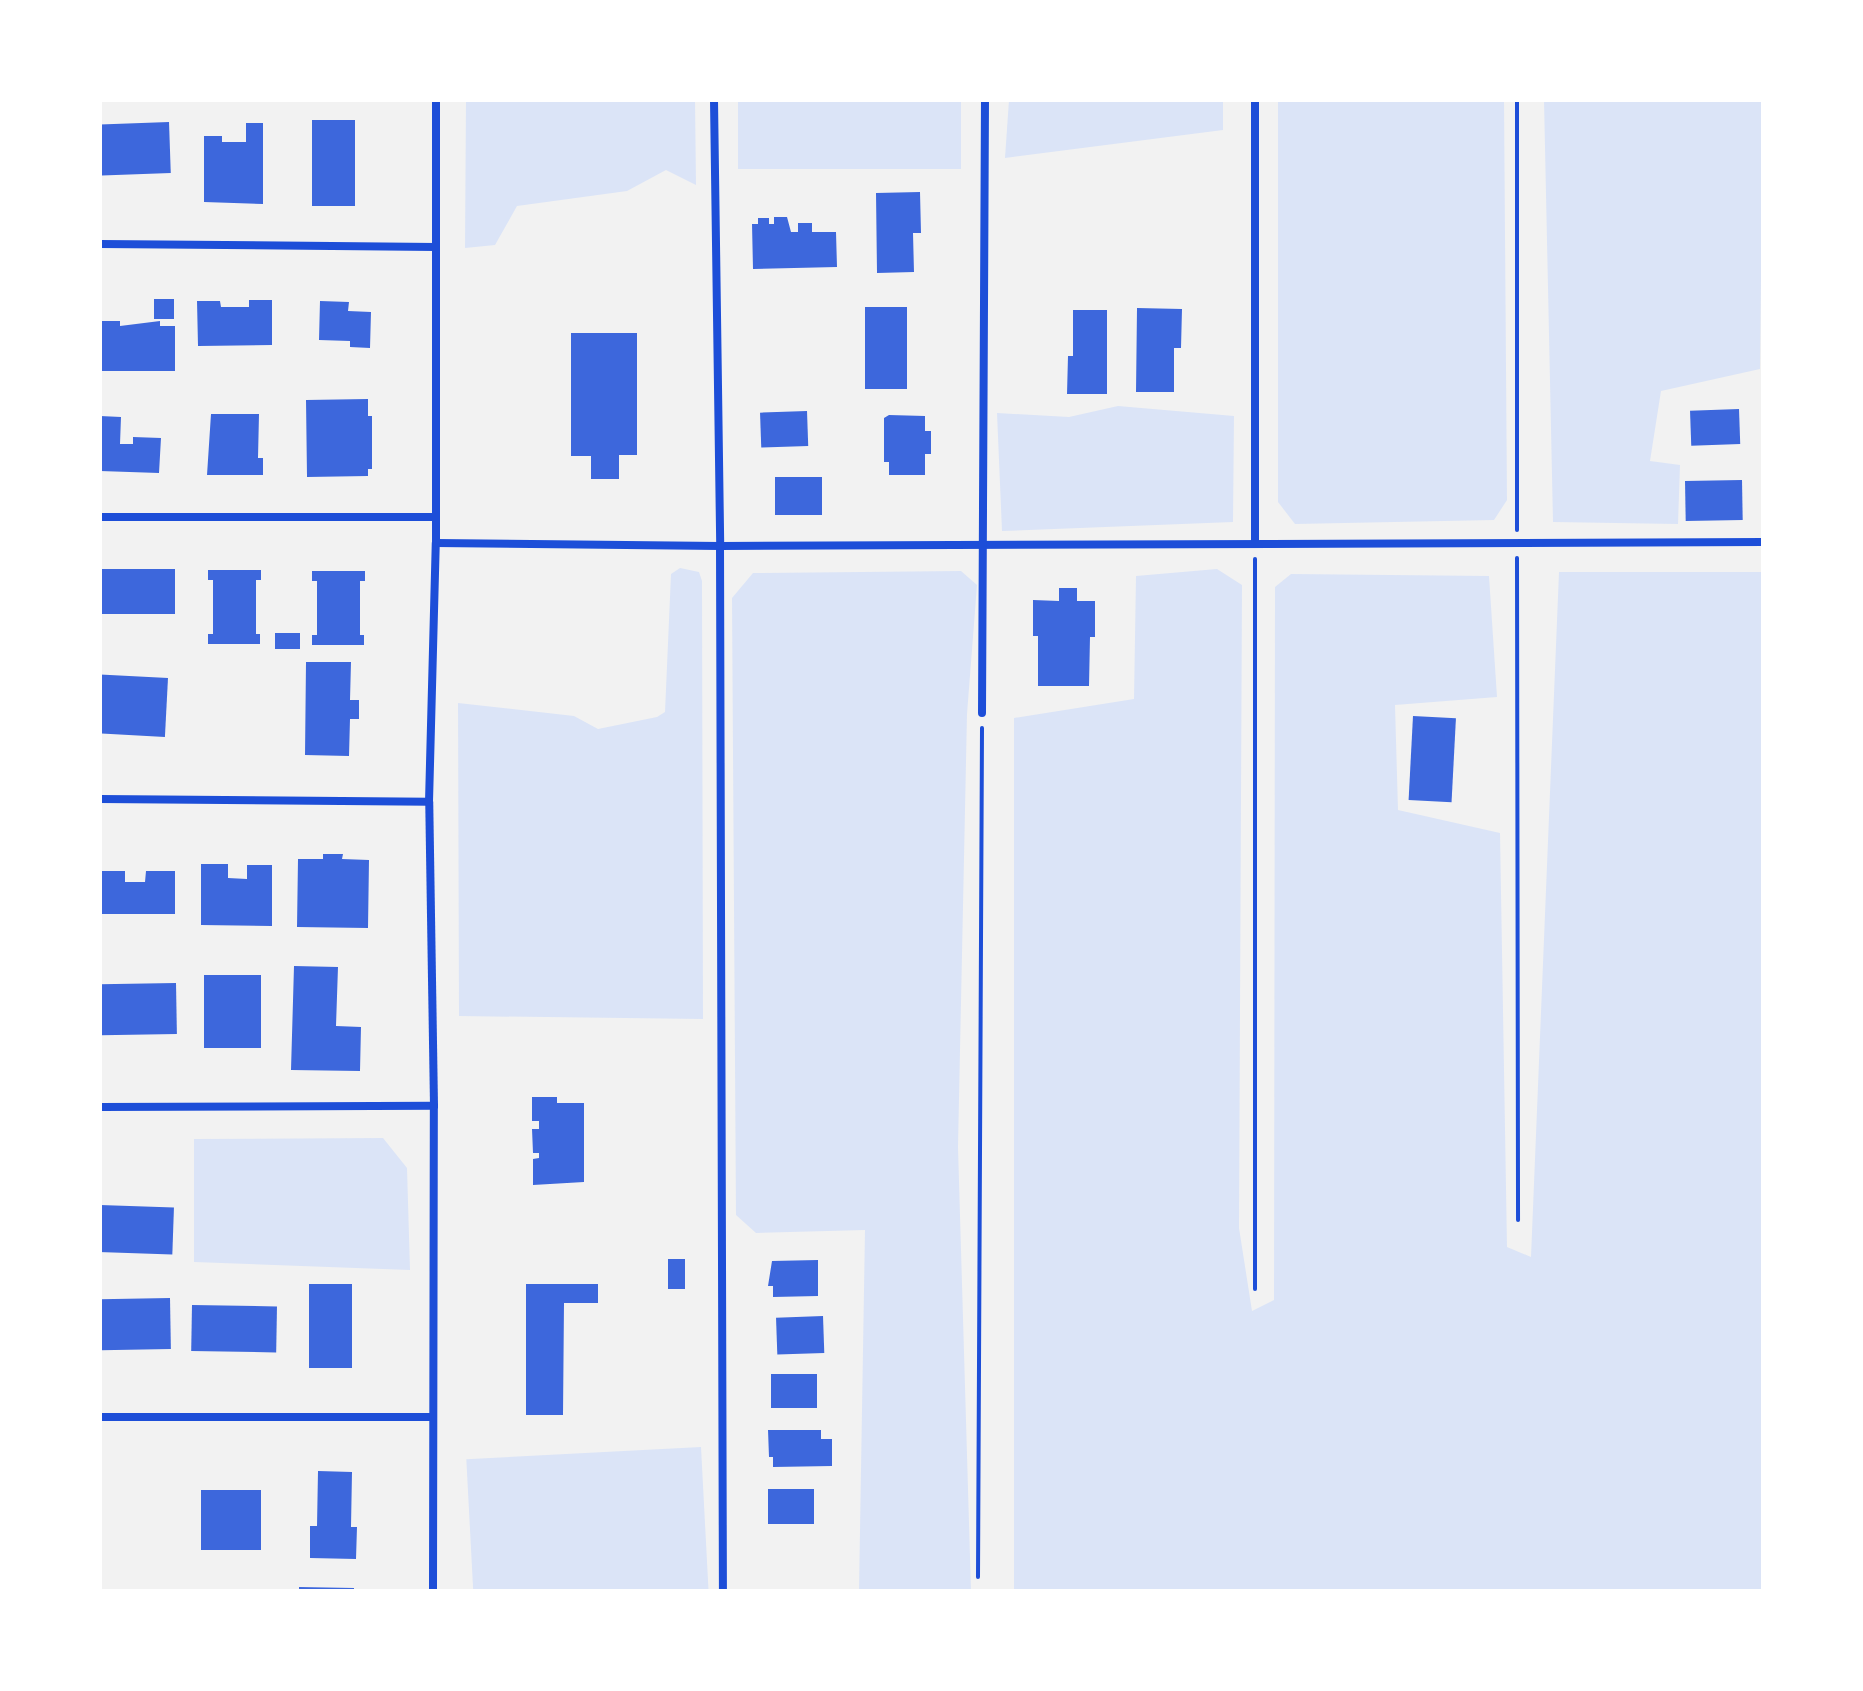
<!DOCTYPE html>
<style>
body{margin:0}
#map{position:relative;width:1863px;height:1691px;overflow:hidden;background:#f2f2f2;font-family:Rubik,sans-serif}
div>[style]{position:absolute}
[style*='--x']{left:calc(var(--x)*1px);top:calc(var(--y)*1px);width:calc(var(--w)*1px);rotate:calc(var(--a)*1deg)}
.green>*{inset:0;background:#dbe4f7;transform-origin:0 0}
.building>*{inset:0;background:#3d67dc;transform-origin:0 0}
.path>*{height:4px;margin:-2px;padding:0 2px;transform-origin:2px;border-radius:2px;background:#1d4ed8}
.minor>*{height:8px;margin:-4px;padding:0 4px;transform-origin:4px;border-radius:4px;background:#1d4ed8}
span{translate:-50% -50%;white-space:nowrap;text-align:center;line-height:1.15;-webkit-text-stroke:8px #fff;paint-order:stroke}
.frame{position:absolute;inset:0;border:102px solid #fff;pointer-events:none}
</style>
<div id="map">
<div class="green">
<i style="clip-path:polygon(466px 100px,695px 100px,696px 185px,666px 170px,627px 191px,517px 206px,495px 245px,465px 248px)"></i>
<i style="left:738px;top:100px;width:223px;height:69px"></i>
<i style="clip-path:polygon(1009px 100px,1223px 100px,1223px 130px,1005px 158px)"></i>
<i style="clip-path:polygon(1278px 100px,1504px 100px,1507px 500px,1494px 520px,1295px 524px,1278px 502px)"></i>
<i style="clip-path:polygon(1544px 100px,1763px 100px,1760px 369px,1661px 391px,1650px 461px,1680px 465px,1678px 524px,1553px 522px)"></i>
<i style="clip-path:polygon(1118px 406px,1234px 416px,1233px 522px,1002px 531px,997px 413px,1069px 417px)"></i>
<i style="clip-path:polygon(680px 568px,699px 572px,702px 581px,703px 1019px,459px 1016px,458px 703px,574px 716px,598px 729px,657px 717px,665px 712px,671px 574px)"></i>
<i style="clip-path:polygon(1217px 569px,1242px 585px,1239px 1228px,1252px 1311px,1274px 1300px,1275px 587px,1291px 574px,1489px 576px,1497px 697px,1395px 705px,1398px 810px,1500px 833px,1507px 1247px,1531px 1257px,1559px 572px,1763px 572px,1763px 1591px,1014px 1591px,1014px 718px,1134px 699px,1136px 576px)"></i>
<i style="clip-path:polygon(961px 571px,977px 585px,967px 714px,958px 1147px,971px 1591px,859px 1591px,865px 1230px,756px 1233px,736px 1215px,732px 598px,753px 573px)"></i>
<i style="clip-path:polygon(383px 1138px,407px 1168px,410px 1270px,194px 1262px,194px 1139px)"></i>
<i style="left:701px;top:1447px;width:144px;height:235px;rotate:87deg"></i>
</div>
<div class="building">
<i style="left:312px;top:120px;width:43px;height:86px"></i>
<i style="left:169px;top:122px;width:51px;height:69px;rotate:88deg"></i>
<i style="clip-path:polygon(246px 123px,263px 123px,263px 204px,204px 202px,204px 136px,222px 136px,222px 142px,246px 142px)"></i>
<i style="clip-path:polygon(920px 192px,921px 233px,913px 233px,914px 272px,877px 273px,876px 193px)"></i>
<i style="clip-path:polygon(774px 217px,787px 217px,791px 232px,798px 232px,798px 223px,812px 223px,812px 232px,836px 232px,837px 267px,753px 269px,752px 224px,758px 224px,758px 218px,769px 218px,769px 224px,774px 224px)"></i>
<i style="left:174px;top:299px;width:20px;height:20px;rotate:90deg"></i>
<i style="clip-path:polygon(249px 300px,272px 300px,272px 345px,198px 346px,197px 301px,220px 301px,221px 307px,249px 307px)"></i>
<i style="clip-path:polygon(320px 301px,349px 302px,348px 311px,371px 312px,370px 348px,350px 347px,350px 341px,319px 340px)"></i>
<i style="left:865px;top:307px;width:42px;height:82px"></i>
<i style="clip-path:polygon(1137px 308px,1182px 309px,1181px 348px,1174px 348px,1174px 392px,1136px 392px)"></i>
<i style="clip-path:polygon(1073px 310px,1107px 310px,1107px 394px,1067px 394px,1068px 356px,1073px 356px)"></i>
<i style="clip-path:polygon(102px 321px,120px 321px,120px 326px,160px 321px,160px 326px,175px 326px,175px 371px,100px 371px)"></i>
<i style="clip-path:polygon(571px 333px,637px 333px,637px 455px,619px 455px,619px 479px,591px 479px,591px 456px,571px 456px)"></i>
<i style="clip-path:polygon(368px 399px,368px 416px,372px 416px,372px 469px,368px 469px,368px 476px,307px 477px,306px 400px)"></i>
<i style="left:1739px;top:409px;width:35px;height:49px;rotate:88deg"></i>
<i style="left:807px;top:411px;width:35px;height:47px;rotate:88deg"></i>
<i style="clip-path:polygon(211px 414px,259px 414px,258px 458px,263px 458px,263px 475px,207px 475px)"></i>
<i style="clip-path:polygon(889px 415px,925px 416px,925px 431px,931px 431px,931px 454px,925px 454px,925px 475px,889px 475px,889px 462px,884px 462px,884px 418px)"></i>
<i style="clip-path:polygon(100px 416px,121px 417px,120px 444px,133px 444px,133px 437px,161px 438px,159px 473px,100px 471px)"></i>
<i style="left:822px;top:477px;width:38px;height:47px;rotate:90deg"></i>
<i style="left:1742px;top:480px;width:40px;height:57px;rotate:89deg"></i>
<i style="left:100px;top:569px;width:75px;height:45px"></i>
<i style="clip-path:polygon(208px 570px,261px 570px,261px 580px,256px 580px,256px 634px,260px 634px,260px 644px,208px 644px,208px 634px,213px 634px,213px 580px,208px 580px)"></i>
<i style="clip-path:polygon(312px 571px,365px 571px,365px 581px,360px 581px,360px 635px,364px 635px,364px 645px,312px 645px,312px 635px,317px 635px,317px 581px,312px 581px)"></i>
<i style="clip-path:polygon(1059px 588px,1077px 588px,1077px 601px,1095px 601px,1095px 637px,1090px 637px,1089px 686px,1038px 686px,1038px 636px,1033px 636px,1033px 600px,1059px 601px)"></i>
<i style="left:275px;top:633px;width:25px;height:16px"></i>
<i style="clip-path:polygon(306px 662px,351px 662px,350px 700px,359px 700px,359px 719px,350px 719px,349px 756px,305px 755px)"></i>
<i style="left:168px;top:678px;width:59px;height:68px;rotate:93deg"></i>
<i style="left:1413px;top:716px;width:43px;height:84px;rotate:3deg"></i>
<i style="clip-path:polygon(323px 854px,343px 854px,342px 859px,369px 860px,368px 928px,297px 927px,298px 859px,323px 859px)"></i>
<i style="clip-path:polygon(201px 864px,228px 864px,228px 878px,247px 879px,247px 865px,272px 865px,272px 926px,201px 925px)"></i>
<i style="clip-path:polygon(100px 871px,125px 871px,125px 882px,145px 882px,146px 871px,175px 871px,175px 914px,100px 914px)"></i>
<i style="clip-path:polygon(294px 966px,338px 967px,336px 1026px,361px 1027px,360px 1071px,291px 1070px)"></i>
<i style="left:204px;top:975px;width:57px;height:73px"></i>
<i style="left:176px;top:983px;width:51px;height:76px;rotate:89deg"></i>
<i style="clip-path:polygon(532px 1097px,557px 1097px,557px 1103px,584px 1103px,584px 1182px,533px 1185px,533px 1159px,539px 1158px,539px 1153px,533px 1153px,532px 1129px,539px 1129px,539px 1121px,532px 1121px)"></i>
<i style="left:100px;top:1205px;width:74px;height:47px;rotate:2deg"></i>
<i style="left:668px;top:1259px;width:17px;height:30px"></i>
<i style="clip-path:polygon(818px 1260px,818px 1296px,773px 1297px,773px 1286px,768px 1286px,772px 1261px)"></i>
<i style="left:309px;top:1284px;width:43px;height:84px"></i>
<i style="clip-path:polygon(526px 1284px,598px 1284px,598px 1303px,564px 1303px,563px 1415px,526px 1415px)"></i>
<i style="left:170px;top:1298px;width:51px;height:70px;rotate:89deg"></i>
<i style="left:192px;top:1305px;width:85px;height:46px;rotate:1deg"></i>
<i style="left:823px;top:1316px;width:37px;height:47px;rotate:88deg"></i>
<i style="left:817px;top:1374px;width:34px;height:46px;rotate:90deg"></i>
<i style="clip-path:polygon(768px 1430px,821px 1430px,821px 1439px,832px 1439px,832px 1466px,773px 1467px,773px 1457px,769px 1457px)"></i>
<i style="clip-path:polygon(318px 1471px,352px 1472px,351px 1527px,357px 1527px,356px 1559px,310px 1558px,310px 1526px,317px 1526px)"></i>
<i style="left:814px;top:1489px;width:35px;height:46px;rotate:90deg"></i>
<i style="left:201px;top:1490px;width:60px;height:60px"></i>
<i style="clip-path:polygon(299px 1587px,354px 1588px,354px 1591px,299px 1591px)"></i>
</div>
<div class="path">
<i style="--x:1517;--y:100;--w:430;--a:90"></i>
<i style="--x:1517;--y:558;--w:662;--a:89.91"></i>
<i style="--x:1255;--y:559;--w:730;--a:90"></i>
<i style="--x:978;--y:1577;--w:849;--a:-89.73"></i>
</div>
<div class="minor">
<i style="--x:714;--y:100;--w:446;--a:89.2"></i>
<i style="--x:720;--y:546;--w:1045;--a:89.84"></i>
<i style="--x:1255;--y:100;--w:444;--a:90"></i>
<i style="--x:100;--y:244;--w:336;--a:0.5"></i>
<i style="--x:100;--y:517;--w:336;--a:0"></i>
<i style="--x:436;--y:543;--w:284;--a:0.6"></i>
<i style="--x:720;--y:546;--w:1043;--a:-0.22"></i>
<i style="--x:982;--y:713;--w:613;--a:-89.72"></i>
<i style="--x:100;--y:799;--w:329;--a:0.5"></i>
<i style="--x:100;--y:1107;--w:334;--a:-0.2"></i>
<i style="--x:100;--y:1417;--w:332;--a:0"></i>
<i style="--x:433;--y:1591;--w:485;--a:-89.9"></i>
<i style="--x:434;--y:1106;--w:304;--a:-90.9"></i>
<i style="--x:429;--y:802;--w:259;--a:-88.5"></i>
<i style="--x:436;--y:543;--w:443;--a:-90"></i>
</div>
<div class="frame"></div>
</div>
